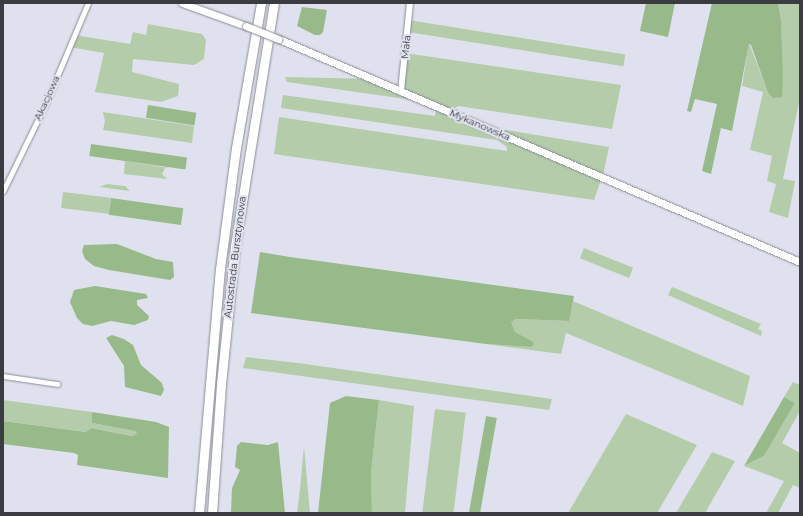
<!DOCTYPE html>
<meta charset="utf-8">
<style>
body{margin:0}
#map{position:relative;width:803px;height:516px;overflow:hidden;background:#dfe2ee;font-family:Montserrat,sans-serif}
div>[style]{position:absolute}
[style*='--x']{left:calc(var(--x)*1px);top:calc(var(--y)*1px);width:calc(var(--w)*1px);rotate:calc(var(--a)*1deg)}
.green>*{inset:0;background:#b4ccaa;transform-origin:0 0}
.forest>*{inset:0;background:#98ba8a;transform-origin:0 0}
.roads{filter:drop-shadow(0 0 1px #8a8d98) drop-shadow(0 0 1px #8a8d98)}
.minor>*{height:5px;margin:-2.5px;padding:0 2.5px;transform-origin:2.5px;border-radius:2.5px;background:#fff}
.tertiary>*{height:6px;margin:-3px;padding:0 3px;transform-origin:3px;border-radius:3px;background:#fff}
.secondary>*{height:7px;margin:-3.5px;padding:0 3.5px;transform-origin:3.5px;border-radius:3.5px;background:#fff}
.motorway>*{height:9px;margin:-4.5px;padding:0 4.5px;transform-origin:4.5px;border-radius:4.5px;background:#fff}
.bridges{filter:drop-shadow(0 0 1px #8a8d98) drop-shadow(0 0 1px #8a8d98)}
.secondary-bridge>*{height:7px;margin:-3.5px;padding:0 3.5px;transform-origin:3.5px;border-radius:3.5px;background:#fff}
span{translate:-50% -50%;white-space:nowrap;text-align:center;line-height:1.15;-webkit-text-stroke:4px #dfe2ee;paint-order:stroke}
.street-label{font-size:10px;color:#3b3c41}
.frame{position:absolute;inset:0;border:4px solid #3b3c41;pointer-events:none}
</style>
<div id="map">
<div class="green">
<i style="clip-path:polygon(778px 3px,800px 3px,800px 98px,783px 179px,795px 181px,788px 218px,769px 212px,776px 184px,767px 181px,772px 156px,750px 150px,763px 92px,742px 86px,749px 43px,768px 93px,782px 97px,781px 20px)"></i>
<i style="left:408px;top:20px;width:220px;height:12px;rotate:9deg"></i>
<i style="clip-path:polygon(148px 24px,202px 34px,206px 40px,204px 59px,194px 65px,133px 59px,132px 72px,179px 84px,178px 96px,161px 102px,95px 92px,104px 53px,69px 47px,74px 35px,130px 44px,133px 32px,146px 35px)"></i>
<i style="clip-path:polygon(405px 53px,621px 85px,612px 129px,458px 106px,451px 112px,483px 126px,609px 147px,604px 171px,594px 200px,274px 154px,279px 117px,507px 151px,507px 147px,497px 140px,281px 108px,283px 95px,435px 116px,436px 111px,412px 100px,287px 82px,285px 77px,373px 79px,401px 91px)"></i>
<i style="clip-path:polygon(103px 112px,194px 126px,192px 143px,103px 130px,105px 121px)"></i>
<i style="clip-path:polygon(125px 161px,169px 168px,165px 168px,162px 174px,167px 179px,124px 174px)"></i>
<i style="clip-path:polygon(107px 184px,125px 186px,130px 191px,99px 187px)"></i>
<i style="left:63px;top:192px;width:48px;height:16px;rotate:7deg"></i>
<i style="left:584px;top:248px;width:53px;height:11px;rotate:22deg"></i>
<i style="clip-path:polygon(672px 287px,761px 324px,758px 329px,762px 331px,761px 336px,668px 295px)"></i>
<i style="clip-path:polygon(573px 301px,750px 376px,743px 406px,566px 333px,561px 354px,486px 344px,531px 347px,532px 341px,515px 332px,510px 322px,516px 319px,568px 321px)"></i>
<i style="clip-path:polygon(246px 357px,298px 363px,552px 399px,549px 410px,243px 368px)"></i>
<i style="clip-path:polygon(793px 382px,800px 385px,800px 411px,782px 443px,800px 453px,800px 488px,793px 485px,778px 513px,766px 513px,784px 481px,744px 466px,764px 456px,795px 403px,784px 397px)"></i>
<i style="clip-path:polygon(3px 400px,92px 412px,92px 423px,135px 431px,137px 434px,133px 436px,91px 428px,87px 432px,3px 421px)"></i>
<i style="clip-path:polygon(379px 400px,414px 406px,405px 513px,372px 513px,371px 473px)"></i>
<i style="left:435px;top:409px;width:31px;height:105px;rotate:7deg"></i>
<i style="clip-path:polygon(626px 414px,697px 445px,657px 513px,568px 513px)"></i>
<i style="clip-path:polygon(304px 446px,310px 513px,297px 513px,300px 489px)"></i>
<i style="clip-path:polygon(712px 452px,735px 461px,705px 513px,676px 513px)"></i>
</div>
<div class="forest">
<i style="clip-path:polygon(646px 3px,675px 3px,668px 37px,640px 31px)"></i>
<i style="clip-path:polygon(712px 3px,778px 3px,781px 20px,783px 81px,782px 97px,773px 98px,768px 93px,751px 45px,749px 44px,732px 131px,721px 128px,711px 174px,702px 171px,717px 104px,695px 99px,691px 112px,687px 111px)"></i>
<i style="clip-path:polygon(302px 7px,327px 10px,323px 32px,320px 35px,315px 35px,297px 26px)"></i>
<i style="left:148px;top:105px;width:49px;height:13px;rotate:9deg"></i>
<i style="left:91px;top:144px;width:97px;height:12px;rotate:8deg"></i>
<i style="left:111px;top:198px;width:73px;height:17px;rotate:8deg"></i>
<i style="clip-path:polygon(117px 244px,156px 259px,173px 262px,174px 277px,170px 280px,109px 270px,94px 266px,85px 259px,82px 251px,84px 245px)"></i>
<i style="clip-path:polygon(260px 252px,290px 257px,574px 296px,569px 321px,516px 319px,511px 322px,515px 332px,532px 341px,534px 344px,531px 347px,486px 344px,251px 313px)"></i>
<i style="clip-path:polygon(95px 286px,146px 294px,148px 298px,137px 300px,137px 305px,149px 316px,148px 320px,134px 325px,111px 321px,92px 326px,83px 324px,77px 318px,70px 302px,74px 290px)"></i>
<i style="clip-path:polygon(112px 335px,124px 339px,133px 345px,141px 365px,162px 383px,164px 390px,161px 396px,125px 387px,124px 366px,106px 338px)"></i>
<i style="clip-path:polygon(346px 396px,379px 400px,371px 473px,372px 513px,318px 513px,330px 403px)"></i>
<i style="clip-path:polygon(784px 397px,795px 403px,764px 456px,744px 466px)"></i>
<i style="clip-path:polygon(92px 412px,156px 422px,169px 427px,168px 478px,77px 465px,78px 455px,74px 453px,3px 444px,3px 421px,86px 432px,91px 428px,132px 436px,137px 434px,135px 431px,92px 423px)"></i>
<i style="left:486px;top:416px;width:11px;height:98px;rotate:10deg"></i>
<i style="clip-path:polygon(241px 442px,268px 445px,278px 442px,285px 513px,231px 513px,232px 488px,240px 470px,235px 467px,237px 446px)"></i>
</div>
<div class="roads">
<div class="minor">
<i style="--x:3;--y:191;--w:93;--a:-64"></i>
<i style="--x:44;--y:107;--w:113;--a:-67.1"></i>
<i style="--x:3;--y:376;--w:55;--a:8.4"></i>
</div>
<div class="tertiary">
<i style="--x:401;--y:91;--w:88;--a:-84.2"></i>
</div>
<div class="secondary">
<i style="--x:182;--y:3;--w:68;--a:19.8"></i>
<i style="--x:279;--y:39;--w:567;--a:23.17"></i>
</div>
<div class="motorway">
<i style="--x:199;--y:513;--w:245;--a:-85.1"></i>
<i style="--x:220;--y:269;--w:122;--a:-82.5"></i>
<i style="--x:236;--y:148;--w:147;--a:-80.2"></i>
<i style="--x:212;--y:513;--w:129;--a:-86"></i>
<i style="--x:221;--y:384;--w:139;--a:-84.2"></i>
<i style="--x:235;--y:246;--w:246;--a:-80.9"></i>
</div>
</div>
<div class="bridges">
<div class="secondary-bridge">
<i style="--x:246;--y:26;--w:35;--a:22"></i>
</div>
</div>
<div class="street-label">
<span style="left:406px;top:47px;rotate:-84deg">Mała</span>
<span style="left:47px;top:98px;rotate:-66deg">Akacjowa</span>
<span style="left:480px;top:125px;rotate:23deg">Mykanowska</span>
<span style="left:235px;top:257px;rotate:-83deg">Autostrada Bursztynowa</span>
</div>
<div class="frame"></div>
</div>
